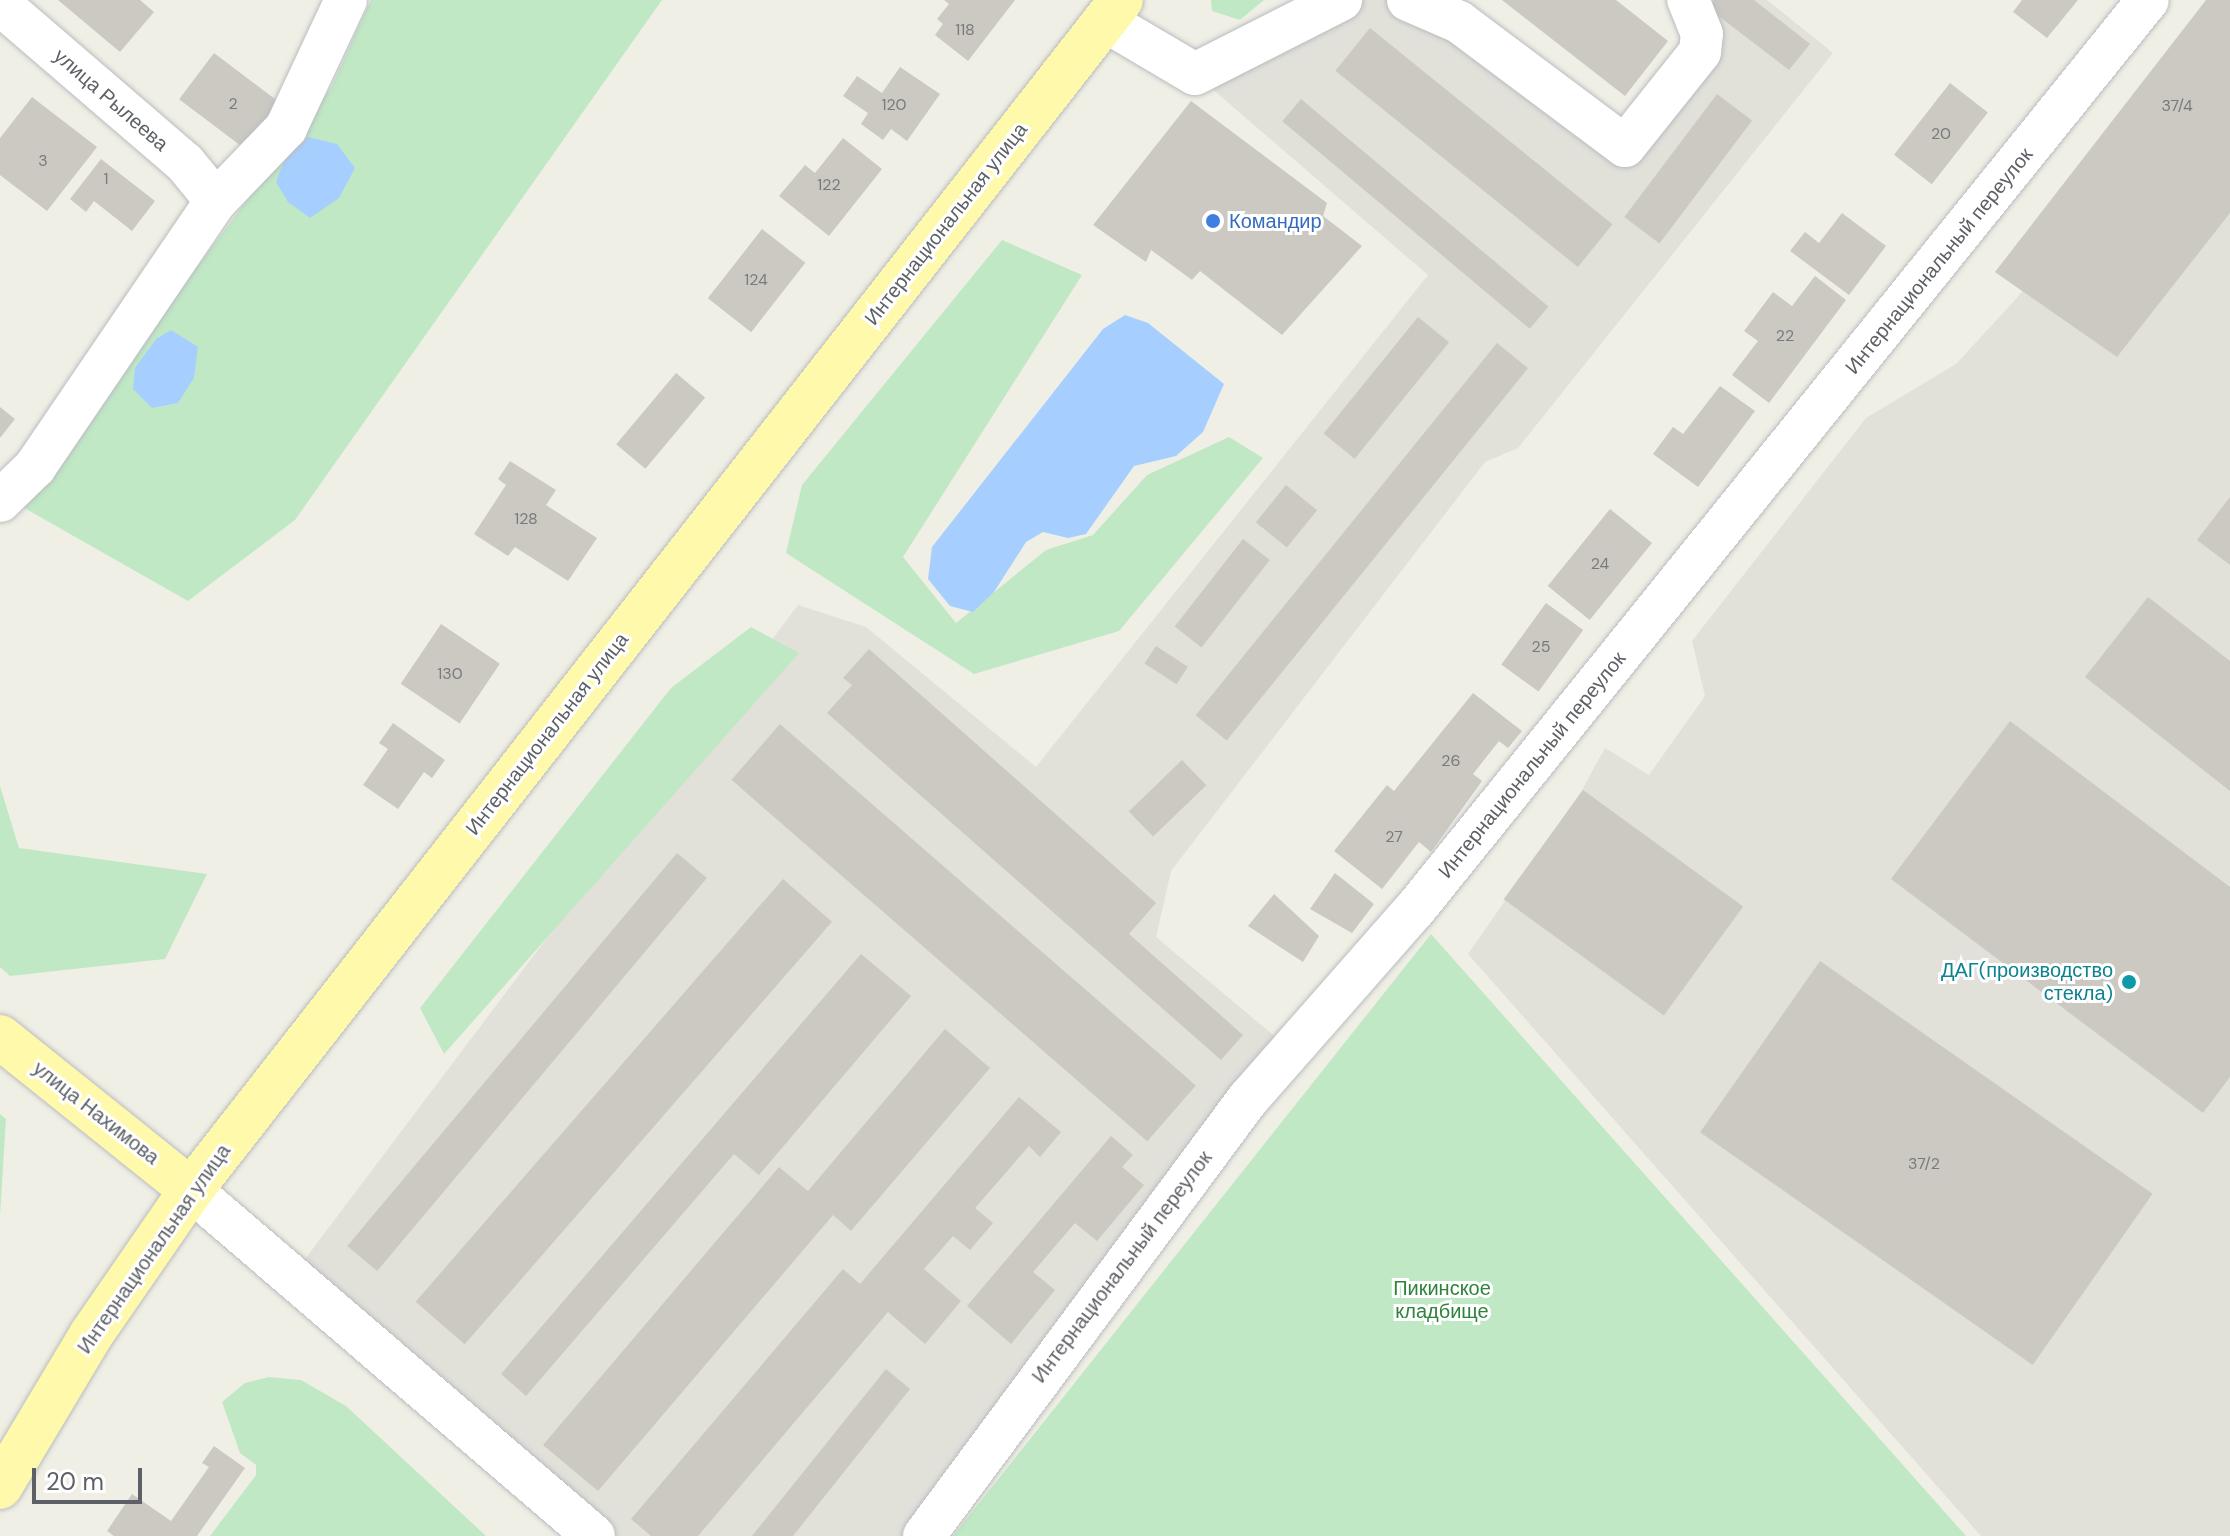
<!DOCTYPE html>
<meta charset="utf-8">
<style>
body{margin:0}
#map{position:relative;width:2230px;height:1536px;overflow:hidden;background:#f0efe5;font-family:"DM Sans",sans-serif}
div>[style]{position:absolute}
[style*='--x']{left:calc(var(--x)*1px);top:calc(var(--y)*1px);width:calc(var(--w)*1px);rotate:calc(var(--a)*1deg)}
.industrial>*{inset:0;background:#e1e0d9}
.green>*{inset:0;background:#c0e8c5}
.water>*{inset:0;background:#a6cfff}
.building>*{inset:0;background:#cbc9c2;transform-origin:0 0}
.roads{filter:drop-shadow(0 0 2px #babcc1) drop-shadow(0 0 2px #babcc1)}
.minor>*{height:42px;margin:-21px;padding:0 21px;transform-origin:21px;border-radius:21px;background:#fff}
.major>*{height:44px;margin:-22px;padding:0 22px;transform-origin:22px;border-radius:22px;background:#fffaab}
.dots>*{width:22px;height:22px;translate:-50% -50%;box-sizing:border-box;border:4px solid #fff;border-radius:50%}
span{translate:-50% -50%;white-space:nowrap;text-align:center;line-height:1.15;-webkit-text-stroke:6px #fff;paint-order:stroke}
.number-label{font-size:16px;color:#787a7d}
.number-label span{-webkit-text-stroke-width:0}
.street-label{font-size:20px;color:#5d6066}
.shop-label{font-size:20px;color:#366cbe}
.left{translate:0 -50%;text-align:left}
.culture-label{font-size:20px;color:#0d838f}
.right{translate:-100% -50%;text-align:right}
.park-label{font-size:20px;color:#30823c}
.scale{position:absolute;left:32px;top:1468px;width:110px;height:36px;box-sizing:border-box;border:4px solid #5d6066;border-top:0;padding-left:10px;font-size:24px;line-height:28px;white-space:nowrap;color:#5d6066;-webkit-text-stroke:6px #fff;paint-order:stroke}
</style>
<div id="map">
<div class="industrial">
<i style="clip-path:polygon(1341px 0,1408px 0,1625px 146px,1700px 52px,1688px 0,1767px 0,1833px 53px,1518px 448px,1485px 462px,1171px 871px,1156px 937px,1291px 1050px,924px 1536px,594px 1536px,290px 1279px,798px 605px,866px 627px,1036px 767px,1428px 275px,1195px 74px)"></i>
<i style="clip-path:polygon(2230px 22px,2230px 1536px,1981px 1536px,1468px 954px,1582px 790px,1605px 748px,1649px 775px,1705px 696px,1692px 641px,1866px 418px,1956px 364px,2016px 299px)"></i>
</div>
<div class="green">
<i style="clip-path:polygon(371px 0,662px 0,295px 520px,188px 601px,19px 505px,331px 88px)"></i>
<i style="clip-path:polygon(1211px 0,1264px 0,1240px 20px,1212px 11px)"></i>
<i style="clip-path:polygon(1002px 240px,1082px 275px,903px 557px,956px 623px,1046px 550px,1093px 535px,1147px 475px,1229px 437px,1263px 458px,1119px 631px,974px 674px,786px 553px,802px 485px)"></i>
<i style="clip-path:polygon(751px 627px,799px 653px,444px 1054px,420px 1008px,671px 688px)"></i>
<i style="clip-path:polygon(0 786px,19px 848px,207px 874px,165px 959px,10px 976px,0 967px)"></i>
<i style="clip-path:polygon(1431px 934px,1966px 1536px,953px 1536px)"></i>
<i style="clip-path:polygon(0 1114px,6px 1119px,0 1216px)"></i>
<i style="clip-path:polygon(269px 1377px,301px 1380px,346px 1406px,486px 1536px,210px 1536px,256px 1475px,256px 1465px,240px 1453px,222px 1402px,245px 1383px)"></i>
</div>
<div class="water">
<i style="clip-path:polygon(308px 137px,337px 144px,355px 168px,339px 198px,310px 218px,288px 202px,276px 182px,285px 158px)"></i>
<i style="clip-path:polygon(1125px 315px,1148px 323px,1224px 384px,1203px 432px,1176px 456px,1134px 466px,1086px 534px,1068px 538px,1043px 532px,1026px 542px,994px 592px,973px 612px,950px 606px,928px 579px,932px 547px,1103px 329px)"></i>
<i style="clip-path:polygon(171px 330px,198px 347px,194px 378px,178px 403px,152px 408px,133px 389px,135px 368px,156px 339px)"></i>
</div>
<div class="building">
<i style="clip-path:polygon(58px 0,140px 0,154px 12px,120px 52px)"></i>
<i style="clip-path:polygon(944px 0,1015px 0,968px 61px,935px 35px,943px 24px,937px 19px,949px 4px)"></i>
<i style="clip-path:polygon(1502px 0,1616px 0,1668px 41px,1625px 96px)"></i>
<i style="clip-path:polygon(1714px 0,1754px 0,1810px 44px,1789px 70px,1708px 8px)"></i>
<i style="clip-path:polygon(2022px 0,2078px 0,2047px 38px,2013px 12px)"></i>
<i style="clip-path:polygon(2206px 0,2230px 0,2230px 213px,2117px 357px,1995px 272px)"></i>
<i style="left:1370px;top:28px;width:312px;height:55px;rotate:39deg"></i>
<i style="left:214px;top:53px;width:93px;height:58px;rotate:37deg"></i>
<i style="clip-path:polygon(900px 67px,940px 94px,907px 141px,891px 129px,883px 140px,861px 124px,868px 113px,843px 96px,857px 76px,882px 93px)"></i>
<i style="left:1950px;top:83px;width:48px;height:91px;rotate:38deg"></i>
<i style="left:1717px;top:94px;width:44px;height:154px;rotate:37deg"></i>
<i style="clip-path:polygon(32px 97px,97px 147px,47px 211px,0 175px,0 138px)"></i>
<i style="left:1301px;top:99px;width:323px;height:29px;rotate:40deg"></i>
<i style="clip-path:polygon(1191px 101px,1327px 203px,1323px 216px,1362px 246px,1282px 335px,1200px 271px,1192px 280px,1151px 250px,1146px 262px,1093px 225px)"></i>
<i style="clip-path:polygon(843px 138px,882px 169px,829px 236px,779px 196px,805px 165px,815px 173px)"></i>
<i style="clip-path:polygon(101px 159px,155px 201px,132px 231px,94px 201px,86px 212px,70px 199px)"></i>
<i style="clip-path:polygon(1842px 213px,1886px 246px,1849px 295px,1790px 251px,1805px 232px,1819px 243px)"></i>
<i style="left:762px;top:229px;width:55px;height:88px;rotate:38deg"></i>
<i style="clip-path:polygon(1815px 276px,1846px 300px,1769px 403px,1732px 375px,1758px 341px,1744px 331px,1773px 292px,1792px 306px)"></i>
<i style="left:1418px;top:317px;width:40px;height:150px;rotate:39deg"></i>
<i style="left:1497px;top:343px;width:40px;height:479px;rotate:39deg"></i>
<i style="left:676px;top:373px;width:38px;height:93px;rotate:40deg"></i>
<i style="clip-path:polygon(1720px 386px,1755px 411px,1698px 487px,1653px 454px,1673px 427px,1683px 434px)"></i>
<i style="clip-path:polygon(0 407px,15px 419px,0 438px)"></i>
<i style="clip-path:polygon(510px 461px,556px 490px,546px 505px,597px 538px,568px 581px,515px 547px,508px 556px,474px 534px,506px 485px,498px 479px)"></i>
<i style="left:1286px;top:485px;width:40px;height:48px;rotate:39deg"></i>
<i style="clip-path:polygon(2230px 497px,2230px 565px,2197px 540px)"></i>
<i style="left:1610px;top:509px;width:54px;height:99px;rotate:39deg"></i>
<i style="left:1243px;top:539px;width:34px;height:111px;rotate:38deg"></i>
<i style="clip-path:polygon(2148px 597px,2230px 661px,2230px 791px,2085px 677px)"></i>
<i style="left:1546px;top:603px;width:46px;height:76px;rotate:36deg"></i>
<i style="left:441px;top:624px;width:71px;height:72px;rotate:34deg"></i>
<i style="left:1156px;top:646px;width:38px;height:21px;rotate:33deg"></i>
<i style="clip-path:polygon(869px 649px,1156px 903px,1129px 934px,1243px 1035px,1221px 1060px,827px 713px,852px 685px,843px 678px)"></i>
<i style="clip-path:polygon(1473px 693px,1522px 731px,1508px 748px,1499px 741px,1473px 774px,1482px 781px,1431px 852px,1419px 842px,1382px 889px,1334px 851px,1387px 785px,1394px 791px)"></i>
<i style="clip-path:polygon(2010px 721px,2230px 887px,2230px 1077px,2203px 1113px,1891px 879px)"></i>
<i style="clip-path:polygon(393px 723px,445px 760px,432px 778px,424px 772px,398px 809px,363px 785px,388px 749px,379px 743px)"></i>
<i style="left:780px;top:724px;width:551px;height:74px;rotate:41deg"></i>
<i style="left:1182px;top:760px;width:35px;height:74px;rotate:46deg"></i>
<i style="left:1583px;top:790px;width:198px;height:135px;rotate:36deg"></i>
<i style="left:677px;top:853px;width:39px;height:513px;rotate:40deg"></i>
<i style="clip-path:polygon(1335px 873px,1374px 904px,1352px 933px,1310px 909px)"></i>
<i style="left:783px;top:879px;width:65px;height:560px;rotate:41deg"></i>
<i style="clip-path:polygon(1274px 894px,1319px 936px,1303px 962px,1248px 926px)"></i>
<i style="clip-path:polygon(861px 954px,911px 996px,759px 1175px,734px 1154px,526px 1396px,501px 1374px)"></i>
<i style="left:1820px;top:961px;width:406px;height:209px;rotate:35deg"></i>
<i style="clip-path:polygon(945px 1029px,990px 1068px,851px 1231px,833px 1215px,598px 1491px,543px 1445px,779px 1167px,808px 1191px)"></i>
<i style="clip-path:polygon(1019px 1097px,1061px 1132px,1040px 1157px,1029px 1146px,975px 1208px,993px 1223px,970px 1250px,953px 1236px,924px 1269px,961px 1301px,925px 1344px,888px 1312px,698px 1536px,651px 1536px,631px 1519px,843px 1269px,860px 1284px)"></i>
<i style="clip-path:polygon(1111px 1136px,1133px 1155px,1122px 1167px,1144px 1185px,1097px 1241px,1075px 1223px,1033px 1272px,1055px 1290px,1011px 1344px,967px 1306px)"></i>
<i style="clip-path:polygon(886px 1369px,910px 1389px,793px 1536px,752px 1536px)"></i>
<i style="clip-path:polygon(214px 1446px,245px 1468px,197px 1536px,114px 1536px,107px 1531px,132px 1494px,171px 1521px,209px 1467px,202px 1463px)"></i>
</div>
<div class="roads">
<div class="minor">
<i style="--x:1408;--y:0;--w:56;--a:23.3"></i>
<i style="--x:1459;--y:22;--w:207;--a:36.8"></i>
<i style="--x:1625;--y:146;--w:120;--a:-51.4"></i>
<i style="--x:1700;--y:52;--w:18;--a:-84"></i>
<i style="--x:1702;--y:34;--w:37;--a:-112"></i>
<i style="--x:0;--y:4;--w:244;--a:40.7"></i>
<i style="--x:185;--y:163;--w:49;--a:50.8"></i>
<i style="--x:1105;--y:21;--w:104;--a:30.5"></i>
<i style="--x:1195;--y:74;--w:164;--a:-26.9"></i>
<i style="--x:0;--y:501;--w:49;--a:-44.2"></i>
<i style="--x:35;--y:467;--w:322;--a:-55.8"></i>
<i style="--x:216;--y:201;--w:101;--a:-46.2"></i>
<i style="--x:286;--y:128;--w:141;--a:-64.9"></i>
<i style="--x:191;--y:1190;--w:531;--a:40.65"></i>
<i style="--x:924;--y:1536;--w:544;--a:-53.45"></i>
<i style="--x:1248;--y:1099;--w:254;--a:-48.7"></i>
<i style="--x:1416;--y:908;--w:1166;--a:-51.13"></i>
</div>
<div class="major">
<i style="--x:0;--y:1037;--w:245;--a:38.7"></i>
<i style="--x:0;--y:1487;--w:177;--a:-59.1"></i>
<i style="--x:91;--y:1335;--w:176;--a:-55.4"></i>
<i style="--x:191;--y:1190;--w:1510;--a:-51.99"></i>
</div>
</div>
<div class="dots">
<i style="left:1213px;top:221px;background:#3f7fe0"></i>
<i style="left:2129px;top:982px;background:#0f9aa8"></i>
</div>
<div class="number-label">
<span style="left:965px;top:30px">118</span>
<span style="left:233px;top:104px">2</span>
<span style="left:894px;top:105px">120</span>
<span style="left:2177px;top:106px">37/4</span>
<span style="left:1941px;top:134px">20</span>
<span style="left:43px;top:161px">3</span>
<span style="left:106px;top:179px">1</span>
<span style="left:829px;top:185px">122</span>
<span style="left:756px;top:280px">124</span>
<span style="left:1785px;top:336px">22</span>
<span style="left:526px;top:519px">128</span>
<span style="left:1600px;top:564px">24</span>
<span style="left:1541px;top:647px">25</span>
<span style="left:450px;top:674px">130</span>
<span style="left:1451px;top:761px">26</span>
<span style="left:1394px;top:837px">27</span>
<span style="left:1924px;top:1164px">37/2</span>
</div>
<div class="street-label">
<span style="left:111px;top:100px;rotate:41deg">улица Рылеева</span>
<span style="left:946px;top:224px;rotate:-52deg">Интернациональная улица</span>
<span style="left:1939px;top:261px;rotate:-51deg">Интернациональный переулок</span>
<span style="left:547px;top:734px;rotate:-52deg">Интернациональная улица</span>
<span style="left:1532px;top:765px;rotate:-51deg">Интернациональный переулок</span>
<span style="left:96px;top:1113px;rotate:38deg">улица Нахимова</span>
<span style="left:154px;top:1249px;rotate:-55deg">Интернациональная улица</span>
<span style="left:1122px;top:1267px;rotate:-53deg">Интернациональный переулок</span>
</div>
<div class="shop-label">
<span class="left" style="left:1229px;top:221px">Командир</span>
</div>
<div class="culture-label">
<span class="right" style="left:2113px;top:982px">ДАГ(производство<br>стекла)</span>
</div>
<div class="park-label">
<span style="left:1442px;top:1300px">Пикинское<br>кладбище</span>
</div>
<div class="scale">20 m</div>
</div>
